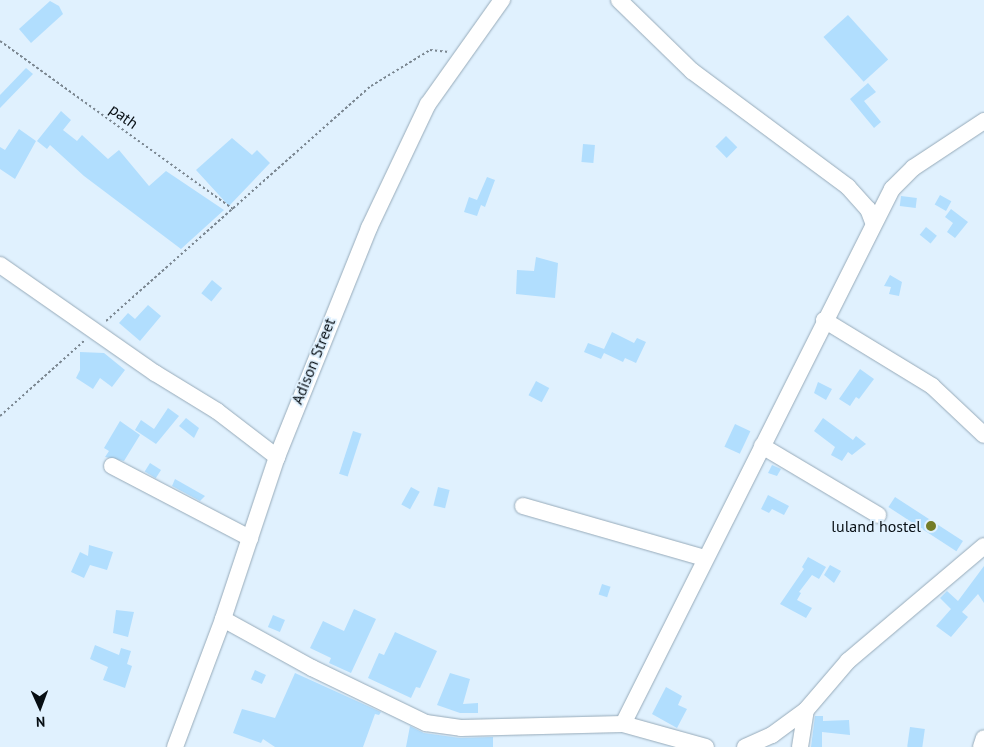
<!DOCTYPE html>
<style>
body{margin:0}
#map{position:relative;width:984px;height:747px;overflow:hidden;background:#e0f1fe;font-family:"PT Sans",sans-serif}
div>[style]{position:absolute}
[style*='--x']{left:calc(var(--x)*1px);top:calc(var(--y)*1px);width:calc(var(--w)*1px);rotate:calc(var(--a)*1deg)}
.building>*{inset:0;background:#b1defe;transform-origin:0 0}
.path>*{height:2px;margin-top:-1px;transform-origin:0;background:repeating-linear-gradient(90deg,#7a8690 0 2.5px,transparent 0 5px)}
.roads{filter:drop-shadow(0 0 1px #96aab9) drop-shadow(0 0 1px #96aab9)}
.minor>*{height:16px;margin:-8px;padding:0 8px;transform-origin:8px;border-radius:8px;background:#fff}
.dots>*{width:14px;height:14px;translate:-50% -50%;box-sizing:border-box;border:2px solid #e0f1fe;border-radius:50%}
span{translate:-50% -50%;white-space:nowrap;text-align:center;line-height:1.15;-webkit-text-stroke:4px #e0f1fe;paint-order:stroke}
.street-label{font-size:16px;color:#070e13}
.poi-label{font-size:16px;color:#070e13}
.right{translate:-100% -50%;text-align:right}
.north{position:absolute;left:15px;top:682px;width:50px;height:50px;-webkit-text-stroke:4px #e0f1fe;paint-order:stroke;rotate:178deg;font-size:14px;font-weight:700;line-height:20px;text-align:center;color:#070e13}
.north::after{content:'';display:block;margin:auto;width:18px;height:22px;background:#070e13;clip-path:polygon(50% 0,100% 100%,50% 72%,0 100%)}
</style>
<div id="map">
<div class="building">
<i style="clip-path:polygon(50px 1px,59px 6px,63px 14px,31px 43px,19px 29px)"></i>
<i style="left:848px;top:15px;width:60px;height:33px;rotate:48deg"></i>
<i style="clip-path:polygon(26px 68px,33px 74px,0 108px,0 95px)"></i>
<i style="clip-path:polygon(868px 83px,876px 92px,864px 101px,881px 122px,874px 128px,850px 99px)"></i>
<i style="clip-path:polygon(61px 111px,71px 120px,63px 130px,77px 141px,82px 135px,108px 159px,119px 150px,149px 186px,166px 171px,224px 210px,181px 249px,84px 176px,50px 145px,47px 149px,37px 141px)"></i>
<i style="clip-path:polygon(19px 129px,36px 141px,15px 179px,0 169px,0 147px,5px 150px)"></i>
<i style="left:726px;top:136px;width:16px;height:15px;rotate:45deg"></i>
<i style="clip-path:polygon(232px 138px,252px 155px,257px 150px,270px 163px,229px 206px,196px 170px)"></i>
<i style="left:583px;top:144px;width:12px;height:18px;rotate:5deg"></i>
<i style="clip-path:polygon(487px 177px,495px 180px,485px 207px,481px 205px,477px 216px,464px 212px,469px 197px,477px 200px)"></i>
<i style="left:940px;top:195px;width:13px;height:11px;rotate:29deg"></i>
<i style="left:901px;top:196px;width:16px;height:10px;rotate:7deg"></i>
<i style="clip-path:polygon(951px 209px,968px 222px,955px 238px,947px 232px,953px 223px,945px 217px)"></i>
<i style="left:926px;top:227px;width:14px;height:10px;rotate:39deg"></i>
<i style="clip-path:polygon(536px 257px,558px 263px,555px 298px,516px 294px,517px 270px,534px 271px)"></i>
<i style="clip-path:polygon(890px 275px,902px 282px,899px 296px,889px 294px,891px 287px,884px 286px)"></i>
<i style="left:212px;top:280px;width:13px;height:17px;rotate:39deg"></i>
<i style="clip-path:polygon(148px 305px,161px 316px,140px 341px,119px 323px,128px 313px,135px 319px)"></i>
<i style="clip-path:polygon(612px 332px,634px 343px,637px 338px,646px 342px,636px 363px,625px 358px,623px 362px,604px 353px,601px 359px,584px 352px,588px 343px,604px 349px)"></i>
<i style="clip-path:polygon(80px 352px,104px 353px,125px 370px,112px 387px,100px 378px,93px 389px,76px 378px,80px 370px)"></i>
<i style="clip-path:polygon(860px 369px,874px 379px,859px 399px,856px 397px,850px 406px,839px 399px)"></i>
<i style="left:536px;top:381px;width:15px;height:16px;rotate:28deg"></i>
<i style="clip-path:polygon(818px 382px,832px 389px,826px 400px,814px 393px)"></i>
<i style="clip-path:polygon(168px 408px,179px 416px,156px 444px,135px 430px,141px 420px,154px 429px)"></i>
<i style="clip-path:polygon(186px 418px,199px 428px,194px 438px,179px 426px)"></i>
<i style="clip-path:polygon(823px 418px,853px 440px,856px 436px,866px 444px,852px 455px,848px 452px,842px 461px,831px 455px,835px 447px,814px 431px)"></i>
<i style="clip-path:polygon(120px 421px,140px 435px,124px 461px,105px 457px,109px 451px,104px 448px)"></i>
<i style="left:735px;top:424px;width:17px;height:25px;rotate:25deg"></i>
<i style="left:353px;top:431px;width:9px;height:45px;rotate:18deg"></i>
<i style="left:150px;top:463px;width:13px;height:10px;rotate:32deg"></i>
<i style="clip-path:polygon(772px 465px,781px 469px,777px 476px,768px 473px)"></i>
<i style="clip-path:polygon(175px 479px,205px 496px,200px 501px,172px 486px)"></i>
<i style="left:411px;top:487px;width:10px;height:20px;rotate:29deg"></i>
<i style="left:438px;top:487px;width:12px;height:19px;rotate:14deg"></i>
<i style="clip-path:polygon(768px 495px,789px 506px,784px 515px,772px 509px,769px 513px,761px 509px)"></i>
<i style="left:895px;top:497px;width:81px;height:12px;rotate:33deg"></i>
<i style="clip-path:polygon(89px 545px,113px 552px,107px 570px,90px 565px,84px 578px,71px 572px,80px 552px,88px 556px)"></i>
<i style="clip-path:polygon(808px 557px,826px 567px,819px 579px,812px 575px,799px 592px,801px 593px,797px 600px,812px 608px,806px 618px,780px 604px,804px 569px,802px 567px)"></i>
<i style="clip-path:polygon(830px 565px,841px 571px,834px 583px,824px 575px)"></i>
<i style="clip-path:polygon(984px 566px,984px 603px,978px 594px,962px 612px,968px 617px,951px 637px,936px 626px,951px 609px,940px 598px,947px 591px,958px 601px)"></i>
<i style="left:602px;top:584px;width:9px;height:11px;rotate:18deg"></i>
<i style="clip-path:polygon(354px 609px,376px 619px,351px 673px,329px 663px,331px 658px,310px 648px,323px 621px,344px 631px)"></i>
<i style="clip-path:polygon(116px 610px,134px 612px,128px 637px,113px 633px)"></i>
<i style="left:273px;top:615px;width:13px;height:13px;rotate:23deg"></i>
<i style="clip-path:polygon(395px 632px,437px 651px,420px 688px,416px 687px,411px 698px,368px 678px,379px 653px,384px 655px)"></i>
<i style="clip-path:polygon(95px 645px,119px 655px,121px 648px,131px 651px,127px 664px,132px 666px,125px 688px,103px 680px,108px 667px,90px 659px)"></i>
<i style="left:255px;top:670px;width:12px;height:10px;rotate:24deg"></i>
<i style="clip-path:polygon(295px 673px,381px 712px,379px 715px,375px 714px,363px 747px,275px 747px,263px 739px,261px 743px,233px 733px,242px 709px,275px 718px)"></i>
<i style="clip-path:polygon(450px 673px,470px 679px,463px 704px,478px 703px,478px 713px,460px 713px,437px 705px)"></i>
<i style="clip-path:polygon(666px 687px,682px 696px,678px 705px,687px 709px,677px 728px,652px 714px)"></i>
<i style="clip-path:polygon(815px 716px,823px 716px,823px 721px,849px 720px,850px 735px,822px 732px,822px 747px,811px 747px)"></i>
<i style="clip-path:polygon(410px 726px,424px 733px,460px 738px,493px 737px,493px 747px,406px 747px)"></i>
<i style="left:910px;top:727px;width:15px;height:20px;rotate:8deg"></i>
</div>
<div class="path">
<i style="--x:0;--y:41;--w:289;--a:35.8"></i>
<i style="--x:106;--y:321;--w:354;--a:-41.6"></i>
<i style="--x:371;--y:86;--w:69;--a:-31.4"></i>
<i style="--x:430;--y:50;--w:19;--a:6"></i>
<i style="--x:0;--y:416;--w:113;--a:-41.8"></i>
</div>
<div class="roads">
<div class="minor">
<i style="--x:619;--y:0;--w:102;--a:44.2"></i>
<i style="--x:692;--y:71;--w:194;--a:36.6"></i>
<i style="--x:848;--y:187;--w:30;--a:48"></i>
<i style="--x:868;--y:209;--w:14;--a:69"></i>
<i style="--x:0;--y:265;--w:189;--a:34.9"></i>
<i style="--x:155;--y:373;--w:73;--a:31.5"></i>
<i style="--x:217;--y:411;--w:76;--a:37.5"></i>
<i style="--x:824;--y:320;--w:127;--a:31.4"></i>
<i style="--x:932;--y:386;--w:71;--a:43.3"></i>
<i style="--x:762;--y:446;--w:135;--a:30.7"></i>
<i style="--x:112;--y:466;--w:156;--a:27.6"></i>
<i style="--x:523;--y:506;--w:188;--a:16"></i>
<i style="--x:223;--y:619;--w:102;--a:28.8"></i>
<i style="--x:312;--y:668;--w:127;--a:25.8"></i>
<i style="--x:426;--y:723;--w:35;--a:8"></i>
<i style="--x:461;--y:728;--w:162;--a:-1.4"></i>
<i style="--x:623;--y:724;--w:86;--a:15.5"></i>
<i style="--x:623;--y:724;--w:599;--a:-63.31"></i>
<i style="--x:892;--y:189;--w:30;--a:-45"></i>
<i style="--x:913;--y:168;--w:85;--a:-33.5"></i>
<i style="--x:175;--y:747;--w:137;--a:-69.4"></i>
<i style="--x:223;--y:619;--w:171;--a:-71.6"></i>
<i style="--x:277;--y:457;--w:247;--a:-68.1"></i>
<i style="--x:369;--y:228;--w:137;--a:-64.6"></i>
<i style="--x:428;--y:104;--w:128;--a:-54.6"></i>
<i style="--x:745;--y:747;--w:30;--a:-24"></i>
<i style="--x:772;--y:735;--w:42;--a:-36.3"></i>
<i style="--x:806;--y:710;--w:65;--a:-49.4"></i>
<i style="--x:848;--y:661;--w:178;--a:-40.2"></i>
<i style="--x:800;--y:747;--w:37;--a:-81"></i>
<i style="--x:981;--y:747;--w:9;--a:-72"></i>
</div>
</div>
<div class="dots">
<i style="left:931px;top:526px;background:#737c27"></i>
</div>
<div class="street-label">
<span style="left:124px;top:116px;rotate:36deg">path</span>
<span style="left:313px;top:361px;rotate:-68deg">Adison Street</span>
</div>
<div class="poi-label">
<span class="right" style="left:921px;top:526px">luland hostel</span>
</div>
<div class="north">N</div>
</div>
